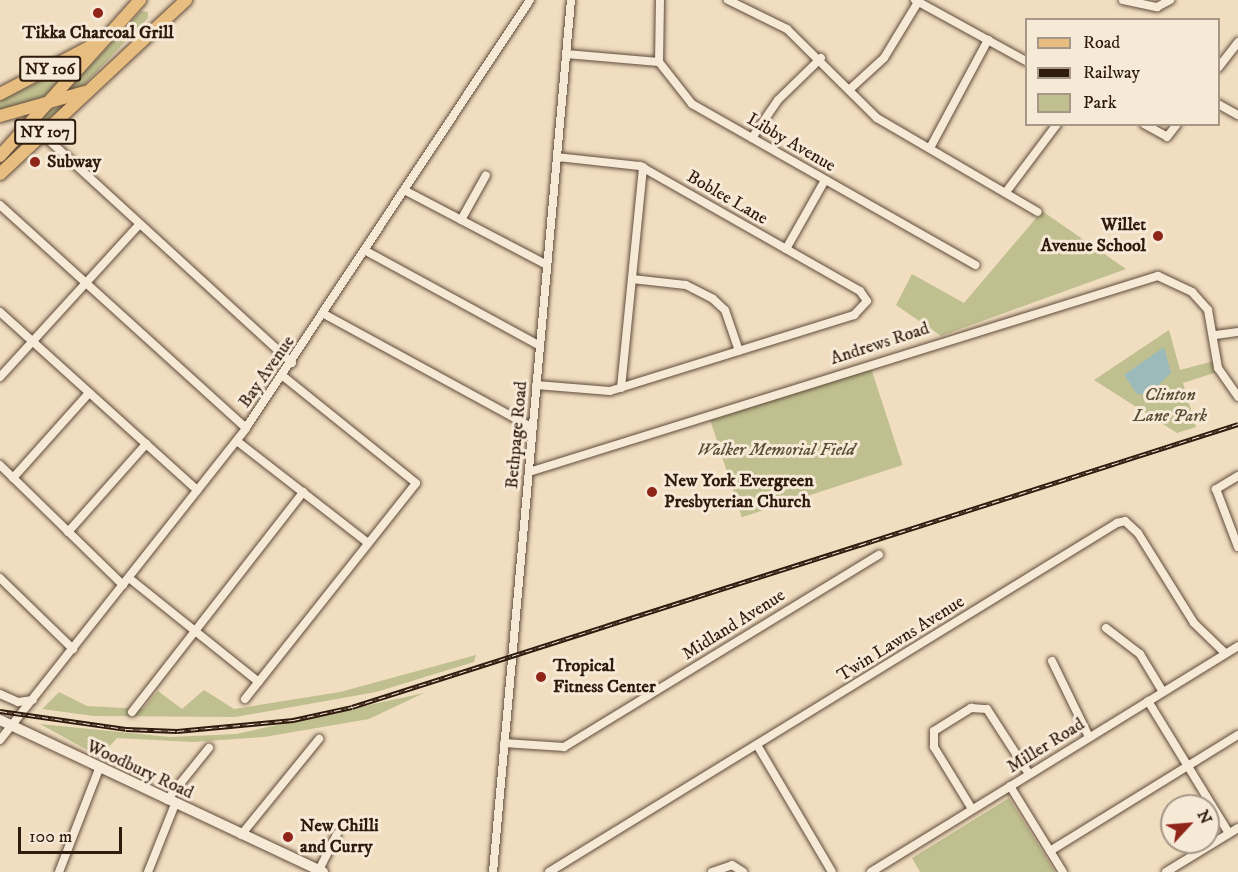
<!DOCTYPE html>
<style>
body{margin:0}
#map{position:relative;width:1238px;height:872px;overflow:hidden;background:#f1ddc0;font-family:"IM FELL DW Pica",serif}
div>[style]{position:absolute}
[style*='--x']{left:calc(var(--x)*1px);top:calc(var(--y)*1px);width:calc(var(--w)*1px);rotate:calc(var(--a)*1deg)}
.green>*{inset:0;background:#bfbf8f;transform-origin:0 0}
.water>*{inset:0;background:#9dbabb}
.roads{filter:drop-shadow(0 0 2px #604b3a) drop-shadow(0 0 2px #604b3a)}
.street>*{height:8px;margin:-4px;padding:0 4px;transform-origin:4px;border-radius:4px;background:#f6e9d6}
.secondary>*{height:10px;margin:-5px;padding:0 5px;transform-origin:5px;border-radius:5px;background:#f6e9d6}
.primary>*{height:12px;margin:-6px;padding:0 6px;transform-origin:6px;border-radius:6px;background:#e8be80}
.rail>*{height:4.5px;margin-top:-2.25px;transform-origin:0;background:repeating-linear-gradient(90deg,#f6e9d6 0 7px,#2f1a0e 0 14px);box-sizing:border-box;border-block:2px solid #2f1a0e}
.dots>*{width:16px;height:16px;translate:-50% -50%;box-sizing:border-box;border:3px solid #f6e9d6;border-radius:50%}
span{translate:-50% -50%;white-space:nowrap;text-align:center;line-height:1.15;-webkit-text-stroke:6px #f6e9d6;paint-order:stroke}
.shield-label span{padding:2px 4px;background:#f6e9d6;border:2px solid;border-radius:4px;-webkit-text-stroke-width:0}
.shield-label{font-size:16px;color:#2f1a0e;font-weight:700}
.poi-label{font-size:18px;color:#2f1a0e;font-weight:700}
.left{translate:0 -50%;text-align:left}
.right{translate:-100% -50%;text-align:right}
.street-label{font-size:18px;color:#2f1a0e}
.park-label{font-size:18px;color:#5a4c35;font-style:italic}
.legend{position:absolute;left:1025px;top:18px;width:195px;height:108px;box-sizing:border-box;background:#f6e9d6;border:2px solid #a69686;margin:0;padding:8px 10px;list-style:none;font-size:18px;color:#2f1a0e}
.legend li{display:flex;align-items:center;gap:12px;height:30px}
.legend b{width:30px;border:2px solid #a69686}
.north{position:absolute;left:1160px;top:794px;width:60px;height:60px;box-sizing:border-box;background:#f6e9d6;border:2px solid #a69686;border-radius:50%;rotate:64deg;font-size:16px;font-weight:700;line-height:24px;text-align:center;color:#2f1a0e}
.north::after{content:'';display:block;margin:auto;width:21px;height:27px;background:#8f2418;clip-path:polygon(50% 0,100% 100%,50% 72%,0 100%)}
.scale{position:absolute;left:18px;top:827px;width:104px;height:27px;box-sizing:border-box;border:3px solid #2f1a0e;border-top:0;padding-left:8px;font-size:18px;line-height:21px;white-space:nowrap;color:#2f1a0e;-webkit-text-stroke:4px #f6e9d6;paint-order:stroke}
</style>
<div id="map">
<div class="green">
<i style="clip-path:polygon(141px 11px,148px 12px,148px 18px,79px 90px,60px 98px)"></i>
<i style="clip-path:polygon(72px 65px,42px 103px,0 112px,0 101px)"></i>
<i style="clip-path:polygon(65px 106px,5px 165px,14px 145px,46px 111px)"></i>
<i style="clip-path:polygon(1042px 211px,1126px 269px,941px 336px,896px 305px,912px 274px,964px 303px)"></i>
<i style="clip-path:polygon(1169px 330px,1180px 370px,1214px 361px,1217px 372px,1183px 383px,1196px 427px,1177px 433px,1094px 380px)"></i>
<i style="left:871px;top:368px;width:102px;height:169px;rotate:72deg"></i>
<i style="clip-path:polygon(476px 655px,474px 662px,376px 692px,235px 717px,94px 716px,42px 709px,59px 692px,87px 706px,143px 709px,158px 691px,182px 709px,204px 690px,234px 709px,340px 692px)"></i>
<i style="clip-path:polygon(424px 693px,369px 719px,264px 737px,193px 742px,117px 738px,100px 757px,40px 724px,170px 737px,236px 734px)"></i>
<i style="clip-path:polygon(1009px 798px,1055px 872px,920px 872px,912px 858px)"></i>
</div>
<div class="water">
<i style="clip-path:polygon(1164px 347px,1171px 373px,1149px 394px,1137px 394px,1124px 375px)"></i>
</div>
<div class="roads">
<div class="street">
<i style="--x:660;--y:0;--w:62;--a:90.9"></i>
<i style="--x:659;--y:62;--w:53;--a:51.8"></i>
<i style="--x:692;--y:104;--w:326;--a:29.6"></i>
<i style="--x:728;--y:0;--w:66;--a:26.2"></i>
<i style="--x:787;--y:29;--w:127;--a:44.7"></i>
<i style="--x:877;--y:118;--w:186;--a:30.3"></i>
<i style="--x:915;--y:0;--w:127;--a:28.8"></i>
<i style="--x:1123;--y:0;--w:35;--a:12"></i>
<i style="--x:1157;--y:7;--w:15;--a:-28"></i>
<i style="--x:566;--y:54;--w:93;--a:4.9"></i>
<i style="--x:1218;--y:68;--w:33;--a:-52"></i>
<i style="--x:849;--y:90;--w:47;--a:-42.4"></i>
<i style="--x:884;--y:58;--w:66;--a:-58.7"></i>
<i style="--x:1218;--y:104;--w:23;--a:29"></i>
<i style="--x:1144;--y:124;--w:26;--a:29"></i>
<i style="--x:1167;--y:137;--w:16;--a:-52"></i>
<i style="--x:42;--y:134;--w:339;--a:42.5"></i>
<i style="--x:752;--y:138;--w:46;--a:-55.6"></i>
<i style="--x:778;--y:100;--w:60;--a:-44.3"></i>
<i style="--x:930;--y:148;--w:123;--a:-61.8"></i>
<i style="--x:406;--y:191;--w:159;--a:27.7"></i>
<i style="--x:1006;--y:192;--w:85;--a:-53.1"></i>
<i style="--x:0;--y:205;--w:332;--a:42.2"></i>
<i style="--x:461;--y:220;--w:51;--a:-60.9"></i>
<i style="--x:786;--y:249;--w:79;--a:-60.5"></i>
<i style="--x:366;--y:251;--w:198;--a:28.6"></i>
<i style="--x:632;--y:279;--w:54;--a:6.3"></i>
<i style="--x:686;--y:285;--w:30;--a:27"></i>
<i style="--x:713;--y:299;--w:16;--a:43"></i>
<i style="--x:725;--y:310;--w:43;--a:71.1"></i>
<i style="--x:0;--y:312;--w:266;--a:42.1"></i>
<i style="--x:324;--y:314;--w:238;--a:28.6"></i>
<i style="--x:1216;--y:335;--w:22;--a:-8"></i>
<i style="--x:0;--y:377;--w:206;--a:-47.6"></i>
<i style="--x:536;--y:385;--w:74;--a:4.6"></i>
<i style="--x:610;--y:391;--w:256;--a:-17.3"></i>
<i style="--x:854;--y:315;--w:19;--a:-47"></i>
<i style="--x:867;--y:301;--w:12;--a:-125"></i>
<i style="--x:860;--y:291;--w:253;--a:-150.4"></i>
<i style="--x:640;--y:166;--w:83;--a:-173.8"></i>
<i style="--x:621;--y:388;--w:222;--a:-84.3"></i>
<i style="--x:237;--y:441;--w:166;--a:37.9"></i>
<i style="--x:0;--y:465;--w:172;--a:44.3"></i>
<i style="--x:529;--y:472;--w:659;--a:-17.31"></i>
<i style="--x:1158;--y:276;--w:38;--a:25"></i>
<i style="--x:1192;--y:292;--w:24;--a:48"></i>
<i style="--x:1208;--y:310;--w:59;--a:80.2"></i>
<i style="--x:1218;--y:368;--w:35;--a:55"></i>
<i style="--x:1238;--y:476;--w:26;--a:149"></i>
<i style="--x:1216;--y:489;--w:62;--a:69.2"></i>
<i style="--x:13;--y:478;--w:114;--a:-48.2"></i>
<i style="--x:68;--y:532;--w:118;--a:-48.4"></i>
<i style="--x:0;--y:578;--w:102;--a:44.2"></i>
<i style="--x:129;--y:578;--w:166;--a:38.7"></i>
<i style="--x:1106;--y:628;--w:43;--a:37.4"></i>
<i style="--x:1140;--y:654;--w:44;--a:58.8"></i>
<i style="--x:1052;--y:661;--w:85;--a:64"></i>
<i style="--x:0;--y:694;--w:20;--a:24"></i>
<i style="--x:18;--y:702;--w:15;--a:-8"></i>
<i style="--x:245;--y:699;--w:275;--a:-51.6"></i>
<i style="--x:416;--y:483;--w:171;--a:-141.2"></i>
<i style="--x:1148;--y:701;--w:155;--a:58.5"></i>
<i style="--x:132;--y:712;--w:279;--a:-52.1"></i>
<i style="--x:0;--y:740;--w:397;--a:-51.7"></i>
<i style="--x:246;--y:428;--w:514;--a:-56.43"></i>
<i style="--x:504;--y:743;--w:60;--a:3.8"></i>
<i style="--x:564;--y:747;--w:369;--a:-31.4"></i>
<i style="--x:757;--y:745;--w:147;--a:59.4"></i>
<i style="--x:1010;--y:786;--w:101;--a:58.4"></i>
<i style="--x:167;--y:800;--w:67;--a:-51.1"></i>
<i style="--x:972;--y:809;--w:73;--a:-121.5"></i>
<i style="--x:934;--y:747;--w:16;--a:-90"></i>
<i style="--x:934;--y:731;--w:44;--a:-31.9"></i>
<i style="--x:971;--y:708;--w:16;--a:4"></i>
<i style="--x:987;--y:709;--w:77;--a:57.1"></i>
<i style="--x:241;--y:835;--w:124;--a:-50.9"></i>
<i style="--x:1050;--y:851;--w:221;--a:-31.7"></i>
<i style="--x:319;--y:870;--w:40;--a:-63.4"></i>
<i style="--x:59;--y:872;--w:110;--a:-68.8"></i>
<i style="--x:148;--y:872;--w:73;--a:-68.3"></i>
<i style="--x:493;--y:872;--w:875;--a:-84.89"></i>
<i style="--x:549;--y:872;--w:667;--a:-31.57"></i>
<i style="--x:1117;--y:523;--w:8;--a:-14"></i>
<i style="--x:1125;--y:521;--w:18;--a:43"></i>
<i style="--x:1138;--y:533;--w:106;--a:58.1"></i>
<i style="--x:1194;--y:623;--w:43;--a:44.1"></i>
<i style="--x:712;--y:872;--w:21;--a:-19"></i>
<i style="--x:732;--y:865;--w:13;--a:32"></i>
<i style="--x:871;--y:872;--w:431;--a:-31.6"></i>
<i style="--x:1166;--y:872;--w:84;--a:-31.4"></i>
</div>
<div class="secondary">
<i style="--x:0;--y:720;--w:357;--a:25.2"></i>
</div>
<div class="primary">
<i style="--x:0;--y:94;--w:103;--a:-27.8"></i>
<i style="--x:0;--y:116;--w:88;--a:-15.8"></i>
<i style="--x:0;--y:156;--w:210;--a:-48.1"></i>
<i style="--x:0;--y:174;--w:255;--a:-43.1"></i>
</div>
</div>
<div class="rail">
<i style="--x:0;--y:711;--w:127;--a:8.1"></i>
<i style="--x:126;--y:729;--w:51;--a:2.2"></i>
<i style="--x:177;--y:731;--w:117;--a:-5.4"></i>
<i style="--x:293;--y:720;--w:60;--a:-12.4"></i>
<i style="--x:352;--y:707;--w:930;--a:-17.71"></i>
</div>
<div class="dots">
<i style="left:98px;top:13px;background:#8f2418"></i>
<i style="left:35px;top:162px;background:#8f2418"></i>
<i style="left:1158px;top:236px;background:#8f2418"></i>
<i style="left:652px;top:492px;background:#8f2418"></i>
<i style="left:541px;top:677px;background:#8f2418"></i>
<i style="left:288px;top:837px;background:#8f2418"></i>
</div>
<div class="shield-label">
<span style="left:50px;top:69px">NY 106</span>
<span style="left:45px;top:132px">NY 107</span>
</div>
<div class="poi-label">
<span style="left:98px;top:33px">Tikka Charcoal Grill</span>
<span class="left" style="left:47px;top:162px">Subway</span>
<span class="right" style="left:1146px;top:236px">Willet<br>Avenue School</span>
<span class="left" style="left:664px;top:492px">New York Evergreen<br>Presbyterian Church</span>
<span class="left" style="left:553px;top:677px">Tropical<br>Fitness Center</span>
<span class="left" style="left:300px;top:837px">New Chilli<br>and Curry</span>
</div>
<div class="street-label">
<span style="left:791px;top:143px;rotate:30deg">Libby Avenue</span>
<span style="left:727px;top:198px;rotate:30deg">Boblee Lane</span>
<span style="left:880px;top:344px;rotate:-18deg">Andrews Road</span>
<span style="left:267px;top:372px;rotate:-55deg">Bay Avenue</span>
<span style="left:517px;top:435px;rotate:-85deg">Bethpage Road</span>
<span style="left:734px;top:625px;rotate:-32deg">Midland Avenue</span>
<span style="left:901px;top:639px;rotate:-32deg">Twin Lawns Avenue</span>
<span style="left:1046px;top:746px;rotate:-32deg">Miller Road</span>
<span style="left:140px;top:770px;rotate:25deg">Woodbury Road</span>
</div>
<div class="park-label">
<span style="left:1170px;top:406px">Clinton<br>Lane Park</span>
<span style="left:776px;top:450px">Walker Memorial Field</span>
</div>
<ul class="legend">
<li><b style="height:8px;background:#e8be80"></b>Road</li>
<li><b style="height:8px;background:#2f1a0e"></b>Railway</li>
<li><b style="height:16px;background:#bfbf8f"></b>Park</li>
</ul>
<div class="north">N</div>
<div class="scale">100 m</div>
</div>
